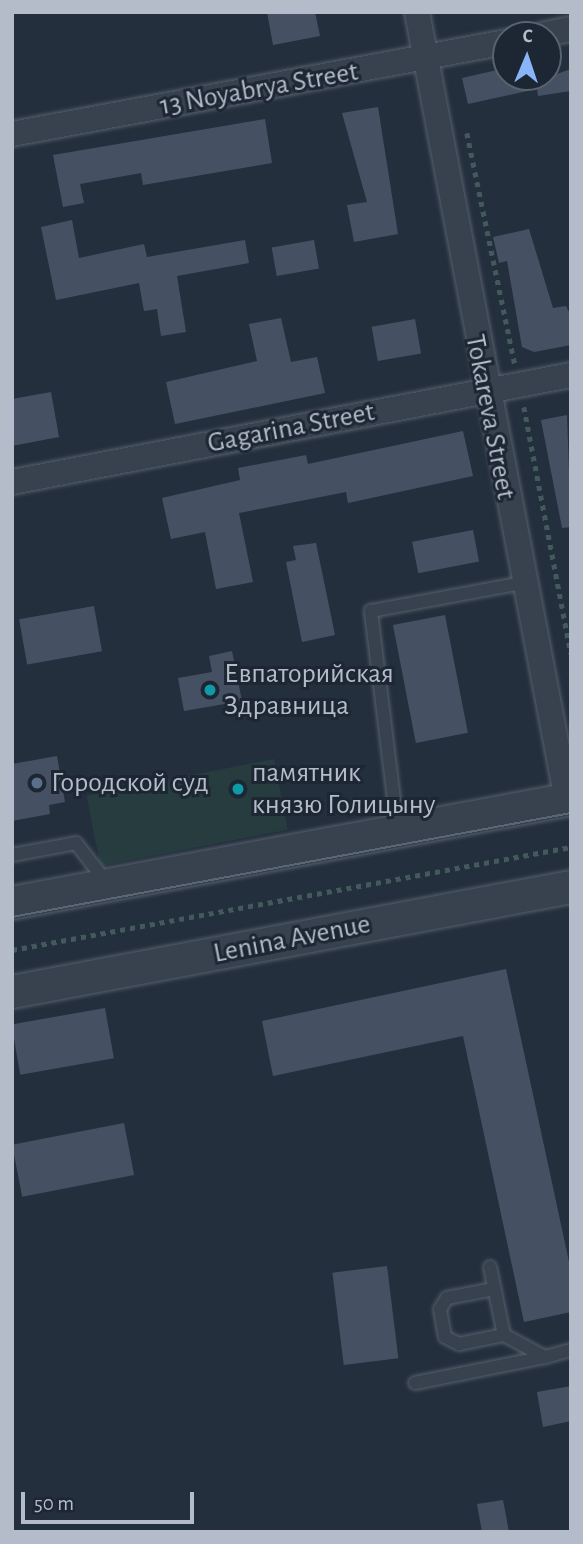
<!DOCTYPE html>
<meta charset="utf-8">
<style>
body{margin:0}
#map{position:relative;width:583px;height:1544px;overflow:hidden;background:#242f3e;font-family:"Alegreya Sans",sans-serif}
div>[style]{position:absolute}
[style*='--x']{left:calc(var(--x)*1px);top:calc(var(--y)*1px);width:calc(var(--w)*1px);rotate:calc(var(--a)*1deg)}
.green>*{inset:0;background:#263c3f;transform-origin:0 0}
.building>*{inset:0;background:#455162;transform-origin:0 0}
.path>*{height:4.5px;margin-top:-2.25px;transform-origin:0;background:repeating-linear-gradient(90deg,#44595c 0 5px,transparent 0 10px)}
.roads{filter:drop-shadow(0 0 2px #565f6c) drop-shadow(0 0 2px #565f6c)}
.service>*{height:12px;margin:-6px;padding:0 6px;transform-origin:6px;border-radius:6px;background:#38414e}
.minor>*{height:24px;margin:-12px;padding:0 12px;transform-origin:12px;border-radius:12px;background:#38414e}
.tertiary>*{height:32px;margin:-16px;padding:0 16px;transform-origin:16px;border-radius:16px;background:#38414e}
.tram>*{height:2px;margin:-1px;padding:0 1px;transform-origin:1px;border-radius:1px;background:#5a6575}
.dots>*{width:19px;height:19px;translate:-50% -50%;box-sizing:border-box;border:4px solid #1d2633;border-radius:50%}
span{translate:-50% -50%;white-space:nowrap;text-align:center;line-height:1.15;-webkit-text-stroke:6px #1d2633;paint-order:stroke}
.street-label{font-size:28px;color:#b4bcc9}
.poi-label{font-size:28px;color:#b4bcc9}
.left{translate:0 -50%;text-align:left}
.frame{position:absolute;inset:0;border:14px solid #b4bcc9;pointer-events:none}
.north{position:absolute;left:492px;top:21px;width:70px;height:70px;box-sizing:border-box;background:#1d2633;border:2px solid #59626f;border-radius:50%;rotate:2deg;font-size:19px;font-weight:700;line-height:28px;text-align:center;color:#b4bcc9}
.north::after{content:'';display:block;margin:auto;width:24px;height:32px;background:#8ab4f8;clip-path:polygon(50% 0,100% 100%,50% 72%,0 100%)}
.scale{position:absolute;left:21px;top:1492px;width:173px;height:32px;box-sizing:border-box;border:4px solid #b4bcc9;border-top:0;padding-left:9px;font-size:21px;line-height:24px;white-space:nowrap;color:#b4bcc9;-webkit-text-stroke:5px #1d2633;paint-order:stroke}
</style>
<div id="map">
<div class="green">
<i style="left:274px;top:759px;width:72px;height:191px;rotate:79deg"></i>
</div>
<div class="building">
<i style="clip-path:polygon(267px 12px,315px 12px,320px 36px,273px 45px)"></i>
<i style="clip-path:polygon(506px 68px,506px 77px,548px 77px,571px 69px,571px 91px,538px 96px,537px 89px,468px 104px,462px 78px)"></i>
<i style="clip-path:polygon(378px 107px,398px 234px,354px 242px,347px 205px,367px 202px,342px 113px)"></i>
<i style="clip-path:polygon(265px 119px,272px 163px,143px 185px,141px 173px,80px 184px,84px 203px,63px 207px,53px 155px)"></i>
<i style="clip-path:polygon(72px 220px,79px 258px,144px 244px,147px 257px,245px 240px,249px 263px,177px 276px,186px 332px,161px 336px,157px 309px,144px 311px,139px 283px,56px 300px,41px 227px)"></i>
<i style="clip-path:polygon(529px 229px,553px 308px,566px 306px,571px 316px,571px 345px,534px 352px,522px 347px,507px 261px,499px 263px,493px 237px)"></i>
<i style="left:314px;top:240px;width:29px;height:43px;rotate:80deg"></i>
<i style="clip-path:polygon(281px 318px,291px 362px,317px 357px,325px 393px,175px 424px,166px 382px,257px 361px,249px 324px)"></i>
<i style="left:415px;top:319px;width:35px;height:44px;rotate:80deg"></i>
<i style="clip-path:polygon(51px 392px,59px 437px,12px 446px,12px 399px)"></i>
<i style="clip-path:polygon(567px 415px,571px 527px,562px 528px,541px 420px)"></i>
<i style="clip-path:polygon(463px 431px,473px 476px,348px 503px,346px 492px,239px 513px,253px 582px,216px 589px,205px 532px,171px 539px,162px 498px,240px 480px,238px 468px,306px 455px,308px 464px)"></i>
<i style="left:473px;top:530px;width:32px;height:62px;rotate:79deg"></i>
<i style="clip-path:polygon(316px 543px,335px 635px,302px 642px,286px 562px,296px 560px,293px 546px)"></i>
<i style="left:94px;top:606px;width:46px;height:76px;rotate:80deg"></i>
<i style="left:445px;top:615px;width:120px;height:53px;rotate:79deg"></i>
<i style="clip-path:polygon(232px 651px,242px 701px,184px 711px,178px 678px,212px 672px,209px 656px)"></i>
<i style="clip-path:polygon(57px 756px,65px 802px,49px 805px,50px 814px,12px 821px,12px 764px)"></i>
<i style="clip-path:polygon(506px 969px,571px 1271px,571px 1312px,524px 1322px,463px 1036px,273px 1076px,262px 1021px)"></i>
<i style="left:105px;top:1008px;width:51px;height:95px;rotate:80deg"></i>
<i style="left:124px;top:1123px;width:53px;height:114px;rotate:79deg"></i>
<i style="left:387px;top:1266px;width:93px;height:55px;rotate:83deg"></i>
<i style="clip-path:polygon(571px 1386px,571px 1421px,543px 1427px,537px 1392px)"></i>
<i style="clip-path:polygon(503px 1500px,509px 1532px,482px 1532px,477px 1504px)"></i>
</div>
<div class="path">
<i style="--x:467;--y:133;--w:236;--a:78.3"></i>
<i style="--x:524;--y:407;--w:251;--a:79.2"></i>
<i style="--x:12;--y:950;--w:568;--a:-10.44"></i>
</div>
<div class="roads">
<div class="service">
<i style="--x:398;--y:832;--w:223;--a:-97"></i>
<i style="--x:371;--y:611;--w:154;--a:-10.5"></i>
<i style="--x:12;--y:855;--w:65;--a:-10.6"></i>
<i style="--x:76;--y:843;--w:49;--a:52.4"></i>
<i style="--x:490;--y:1267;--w:69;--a:78.4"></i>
<i style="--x:504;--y:1335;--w:47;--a:28.2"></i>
<i style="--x:545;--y:1357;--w:27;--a:-15"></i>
<i style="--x:494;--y:1289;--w:48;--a:169.2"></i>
<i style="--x:447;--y:1298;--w:13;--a:122"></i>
<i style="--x:440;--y:1309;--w:28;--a:80"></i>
<i style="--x:445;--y:1337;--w:16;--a:27"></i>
<i style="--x:459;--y:1344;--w:46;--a:-11.3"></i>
<i style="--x:415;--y:1383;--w:133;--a:-11.3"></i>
</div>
<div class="minor">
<i style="--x:417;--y:12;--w:802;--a:79.22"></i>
<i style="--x:542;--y:35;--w:30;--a:-12"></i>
<i style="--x:12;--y:134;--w:502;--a:-10.55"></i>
<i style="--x:12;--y:482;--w:569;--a:-10.84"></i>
</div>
<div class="tertiary">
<i style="--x:12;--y:903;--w:569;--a:-10.54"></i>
<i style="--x:12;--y:992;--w:569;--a:-10.64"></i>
</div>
</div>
<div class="tram">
<i style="--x:12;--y:917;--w:569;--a:-10.54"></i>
</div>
<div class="dots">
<i style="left:210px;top:690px;background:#0f9aa8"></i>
<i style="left:37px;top:783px;background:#5c6f8a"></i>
<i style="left:238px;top:789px;background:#0f9aa8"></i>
</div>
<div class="street-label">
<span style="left:259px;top:89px;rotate:-10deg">13 Noyabrya Street</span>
<span style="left:490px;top:417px;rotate:79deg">Tokareva Street</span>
<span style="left:291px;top:428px;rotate:-11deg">Gagarina Street</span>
<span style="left:292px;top:939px;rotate:-11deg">Lenina Avenue</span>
</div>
<div class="poi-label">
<span class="left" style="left:224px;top:690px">Евпаторийская<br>Здравница</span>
<span class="left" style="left:252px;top:789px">памятник<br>князю Голицыну</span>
<span class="left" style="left:51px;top:783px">Городской суд</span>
</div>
<div class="frame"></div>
<div class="north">С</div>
<div class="scale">50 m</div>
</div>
